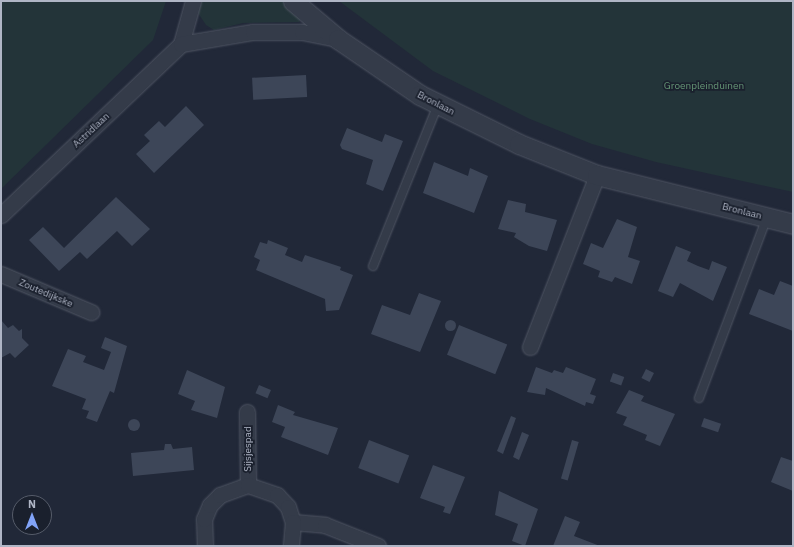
<!DOCTYPE html>
<style>
body{margin:0}
#map{position:relative;width:794px;height:547px;overflow:hidden;background:#212838;font-family:"IBM Plex Sans",sans-serif}
div>[style]{position:absolute}
[style*='--x']{left:calc(var(--x)*1px);top:calc(var(--y)*1px);width:calc(var(--w)*1px);rotate:calc(var(--a)*1deg)}
.green>*{inset:0;background:#233439}
.building>*{inset:0;background:#3d4658;transform-origin:0 0}
.round{border-radius:50%}
.roads{filter:drop-shadow(0 0 1px #4f5563) drop-shadow(0 0 1px #4f5563)}
.service>*{height:8px;margin:-4px;padding:0 4px;transform-origin:4px;border-radius:4px;background:#343b49}
.minor>*{height:15px;margin:-7.5px;padding:0 7.5px;transform-origin:7.5px;border-radius:7.5px;background:#343b49}
.tertiary>*{height:19px;margin:-9.5px;padding:0 9.5px;transform-origin:9.5px;border-radius:9.5px;background:#343b49}
span{translate:-50% -50%;white-space:nowrap;text-align:center;line-height:1.15;-webkit-text-stroke:3.5px #1a202d;paint-order:stroke}
.park-label{font-size:10px;color:#669676}
.street-label{font-size:10px;color:#afb5c5}
.frame{position:absolute;inset:0;border:2px solid #afb5c5;pointer-events:none}
.north{position:absolute;left:12px;top:495px;width:40px;height:40px;box-sizing:border-box;background:#1a202d;border:1px solid #565c6a;border-radius:50%;rotate:0deg;font-size:11px;font-weight:700;line-height:16px;text-align:center;color:#afb5c5}
.north::after{content:'';display:block;margin:auto;width:14px;height:18px;background:#81a3f8;clip-path:polygon(50% 0,100% 100%,50% 72%,0 100%)}
</style>
<div id="map">
<div class="green">
<i style="clip-path:polygon(1px 1px,166px 1px,153px 40px,1px 189px)"></i>
<i style="clip-path:polygon(200px 1px,284px 1px,301px 19px,299px 22px,243px 23px,214px 30px,206px 25px,198px 13px)"></i>
<i style="clip-path:polygon(339px 1px,793px 1px,793px 192px,656px 162px,592px 144px,530px 119px,433px 71px)"></i>
</div>
<div class="building">
<i style="left:306px;top:75px;width:22px;height:54px;rotate:87deg"></i>
<i style="clip-path:polygon(186px 106px,204px 125px,154px 173px,136px 154px,150px 141px,144px 135px,159px 121px,165px 127px)"></i>
<i style="clip-path:polygon(347px 128px,382px 142px,385px 134px,403px 141px,383px 191px,366px 184px,373px 160px,342px 149px,340px 145px)"></i>
<i style="clip-path:polygon(434px 162px,468px 176px,470px 168px,488px 176px,474px 213px,423px 193px)"></i>
<i style="clip-path:polygon(116px 197px,150px 229px,132px 246px,117px 231px,87px 259px,80px 252px,59px 271px,29px 240px,43px 227px,64px 248px)"></i>
<i style="clip-path:polygon(508px 200px,526px 204px,525px 212px,557px 220px,547px 251px,529px 246px,514px 237px,516px 233px,498px 229px)"></i>
<i style="clip-path:polygon(617px 219px,637px 227px,628px 257px,640px 261px,632px 284px,615px 277px,612px 282px,598px 277px,600px 271px,583px 264px,591px 243px,603px 248px)"></i>
<i style="clip-path:polygon(268px 240px,288px 248px,285px 255px,302px 262px,305px 255px,341px 267px,340px 270px,353px 275px,339px 310px,326px 311px,325px 299px,256px 270px,260px 260px,254px 257px,260px 242px,267px 244px)"></i>
<i style="clip-path:polygon(676px 246px,691px 252px,687px 261px,698px 266px,709px 270px,712px 261px,727px 267px,713px 301px,680px 283px,673px 297px,658px 291px)"></i>
<i style="clip-path:polygon(780px 281px,793px 286px,793px 331px,749px 314px,759px 289px,774px 295px)"></i>
<i style="clip-path:polygon(419px 293px,441px 301px,420px 352px,371px 334px,382px 305px,410px 315px)"></i>
<i class="round" style="left:444.5px;top:319.5px;width:11px;height:11px"></i>
<i style="clip-path:polygon(1px 320px,8px 328px,13px 325px,19px 331px,22px 329px,22px 338px,29px 345px,15px 358px,10px 353px,1px 358px)"></i>
<i style="left:459px;top:325px;width:52px;height:32px;rotate:22deg"></i>
<i style="clip-path:polygon(105px 337px,127px 346px,114px 393px,110px 391px,97px 422px,86px 418px,89px 411px,82px 409px,86px 399px,52px 386px,68px 349px,86px 356px,83px 362px,104px 370px,111px 352px,101px 348px)"></i>
<i style="clip-path:polygon(536px 367px,552px 373px,554px 370px,563px 373px,566px 367px,596px 379px,590px 394px,596px 396px,593px 404px,586px 402px,585px 406px,546px 388px,545px 395px,527px 392px)"></i>
<i style="left:646px;top:369px;width:9px;height:10px;rotate:27deg"></i>
<i style="clip-path:polygon(187px 370px,225px 387px,217px 418px,191px 410px,195px 401px,178px 394px)"></i>
<i style="left:613px;top:373px;width:12px;height:9px;rotate:20deg"></i>
<i style="left:259px;top:385px;width:13px;height:9px;rotate:23deg"></i>
<i style="clip-path:polygon(629px 390px,644px 396px,641px 401px,675px 414px,660px 446px,645px 440px,647px 435px,623px 425px,627px 417px,616px 413px)"></i>
<i style="clip-path:polygon(278px 405px,295px 412px,293px 415px,338px 428px,328px 455px,281px 437px,285px 427px,272px 422px)"></i>
<i style="clip-path:polygon(511px 416px,516px 418px,503px 454px,497px 451px)"></i>
<i style="left:704px;top:418px;width:18px;height:9px;rotate:19deg"></i>
<i class="round" style="left:128px;top:419px;width:12px;height:12px"></i>
<i style="clip-path:polygon(522px 432px,529px 435px,519px 460px,513px 457px)"></i>
<i style="left:369px;top:440px;width:43px;height:30px;rotate:21deg"></i>
<i style="left:572px;top:440px;width:7px;height:40px;rotate:16deg"></i>
<i style="clip-path:polygon(165px 444px,171px 444px,173px 449px,192px 447px,194px 470px,133px 476px,131px 453px,164px 450px)"></i>
<i style="clip-path:polygon(781px 457px,793px 461px,793px 491px,771px 482px)"></i>
<i style="clip-path:polygon(433px 465px,465px 477px,450px 514px,443px 512px,445px 507px,420px 498px)"></i>
<i style="clip-path:polygon(499px 491px,538px 509px,525px 546px,512px 541px,518px 524px,495px 515px)"></i>
<i style="clip-path:polygon(565px 516px,580px 522px,574px 536px,600px 546px,553px 546px)"></i>
</div>
<div class="roads">
<div class="service">
<i style="--x:373;--y:266;--w:175;--a:-68.1"></i>
<i style="--x:699;--y:398;--w:193;--a:-69.4"></i>
</div>
<div class="minor">
<i style="--x:181;--y:44;--w:45;--a:-74.4"></i>
<i style="--x:1;--y:215;--w:248;--a:-43.5"></i>
<i style="--x:181;--y:44;--w:73;--a:-9.5"></i>
<i style="--x:253;--y:32;--w:49;--a:0"></i>
<i style="--x:302;--y:32;--w:37;--a:11"></i>
<i style="--x:1;--y:274;--w:98;--a:22.9"></i>
<i style="--x:530;--y:347;--w:185;--a:-68.7"></i>
<i style="--x:247;--y:412;--w:73;--a:89.2"></i>
<i style="--x:293;--y:522;--w:32;--a:5"></i>
<i style="--x:325;--y:525;--w:57;--a:21.6"></i>
<i style="--x:205;--y:546;--w:27;--a:-92"></i>
<i style="--x:204;--y:519;--w:15;--a:-67"></i>
<i style="--x:210;--y:505;--w:14;--a:-45"></i>
<i style="--x:220;--y:495;--w:30;--a:-20"></i>
<i style="--x:248;--y:485;--w:31;--a:19"></i>
<i style="--x:277;--y:495;--w:16;--a:47"></i>
<i style="--x:288;--y:507;--w:16;--a:72"></i>
<i style="--x:293;--y:522;--w:24;--a:95"></i>
</div>
<div class="tertiary">
<i style="--x:293;--y:1;--w:59;--a:40.2"></i>
<i style="--x:338;--y:39;--w:99;--a:34.3"></i>
<i style="--x:420;--y:95;--w:110;--a:26.3"></i>
<i style="--x:519;--y:144;--w:84;--a:21.7"></i>
<i style="--x:597;--y:175;--w:202;--a:14"></i>
</div>
</div>
<div class="park-label">
<span style="left:704px;top:86px">Groenpleinduinen</span>
</div>
<div class="street-label">
<span style="left:436px;top:103px;rotate:27deg">Bronlaan</span>
<span style="left:91px;top:130px;rotate:-43deg">Astridlaan</span>
<span style="left:742px;top:211px;rotate:14deg">Bronlaan</span>
<span style="left:46px;top:293px;rotate:23deg">Zoutedijkske</span>
<span style="left:248px;top:449px;rotate:-90deg">Sijsjespad</span>
</div>
<div class="frame"></div>
<div class="north">N</div>
</div>
